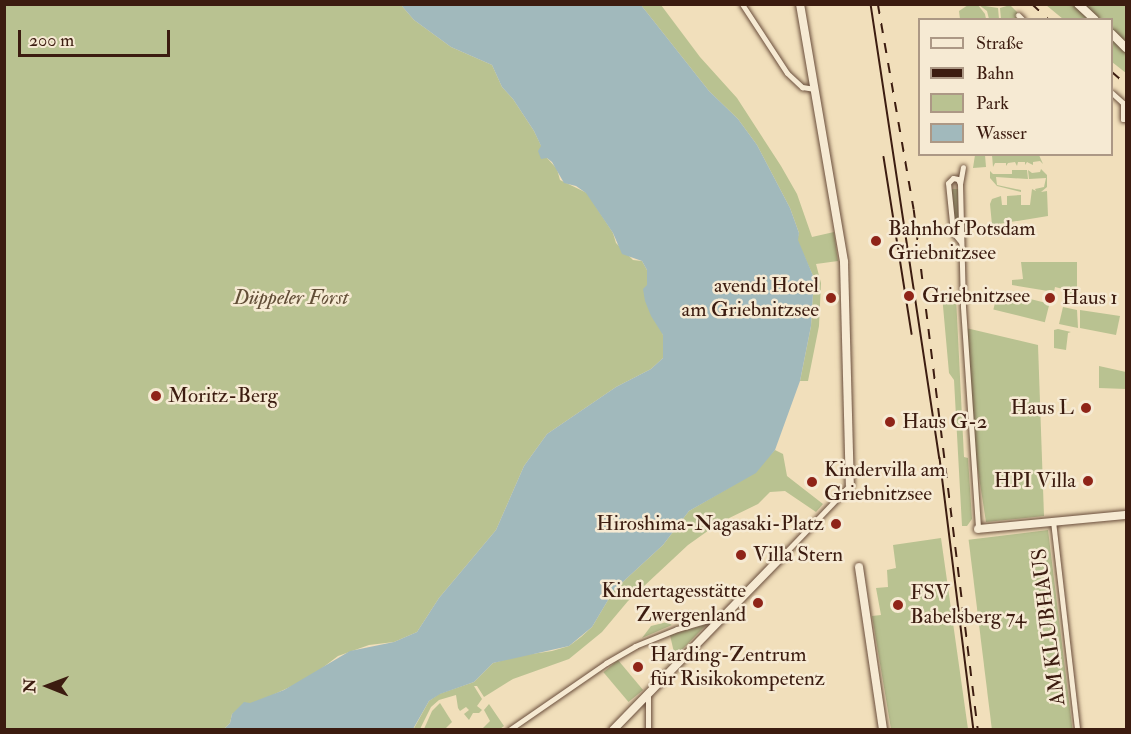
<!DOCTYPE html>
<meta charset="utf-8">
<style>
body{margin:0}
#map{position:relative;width:1131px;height:734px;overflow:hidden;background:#f1dfbb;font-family:"IM FELL Double Pica",serif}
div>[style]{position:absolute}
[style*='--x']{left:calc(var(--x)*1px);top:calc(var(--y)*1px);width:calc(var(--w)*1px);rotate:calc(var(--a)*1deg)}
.green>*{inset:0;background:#b9c291;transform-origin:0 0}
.water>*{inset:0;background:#a1b9bc}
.roads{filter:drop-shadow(0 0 2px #694d3b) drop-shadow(0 0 2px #694d3b)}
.street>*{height:5px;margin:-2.5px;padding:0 2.5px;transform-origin:2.5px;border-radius:2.5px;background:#f6ead3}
.secondary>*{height:8px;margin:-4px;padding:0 4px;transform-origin:4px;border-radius:4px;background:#f6ead3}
.tram>*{height:1.5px;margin:-0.75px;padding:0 0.75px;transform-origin:0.75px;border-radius:0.75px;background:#3c1c10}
.rail>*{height:1.5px;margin-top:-0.75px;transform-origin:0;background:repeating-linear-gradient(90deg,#3c1c10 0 10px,transparent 0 20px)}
.dots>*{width:16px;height:16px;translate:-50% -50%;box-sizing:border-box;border:3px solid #f6ead3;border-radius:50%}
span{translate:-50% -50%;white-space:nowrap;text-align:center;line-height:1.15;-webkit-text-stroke:5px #f6ead3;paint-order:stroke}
.poi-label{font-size:21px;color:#3c1c10}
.left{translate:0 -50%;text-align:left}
.right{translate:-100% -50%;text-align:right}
.park-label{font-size:21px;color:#624e37;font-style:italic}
.street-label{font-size:21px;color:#3c1c10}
.frame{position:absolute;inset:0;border:6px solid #3c1c10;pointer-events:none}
.legend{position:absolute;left:918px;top:18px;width:195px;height:138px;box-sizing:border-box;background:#f6ead3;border:2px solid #ac9885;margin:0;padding:8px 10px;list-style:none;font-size:18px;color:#3c1c10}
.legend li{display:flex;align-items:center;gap:12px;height:30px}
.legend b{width:30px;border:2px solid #ac9885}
.north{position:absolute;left:18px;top:656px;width:60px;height:60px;-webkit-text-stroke:4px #f6ead3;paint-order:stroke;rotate:271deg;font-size:16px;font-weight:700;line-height:24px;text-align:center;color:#3c1c10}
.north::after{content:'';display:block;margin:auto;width:21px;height:27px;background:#3c1c10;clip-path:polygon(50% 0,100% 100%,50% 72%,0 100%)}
.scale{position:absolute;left:18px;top:30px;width:152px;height:27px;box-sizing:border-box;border:3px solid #3c1c10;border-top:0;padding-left:8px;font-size:18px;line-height:21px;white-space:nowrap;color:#3c1c10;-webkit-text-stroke:4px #f6ead3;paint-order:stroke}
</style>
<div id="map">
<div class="green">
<i style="clip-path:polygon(4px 5px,401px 5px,414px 20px,451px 47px,492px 65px,502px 87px,513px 99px,534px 131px,547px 158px,557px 169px,560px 180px,587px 193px,613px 233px,616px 243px,633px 260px,642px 261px,647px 270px,647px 285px,663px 335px,663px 358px,651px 369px,616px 387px,547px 434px,524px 466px,496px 530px,439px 598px,417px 632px,394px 642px,369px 645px,338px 656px,309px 678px,232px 714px,230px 723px,224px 729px,5px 729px)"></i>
<i style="clip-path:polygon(641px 5px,661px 5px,700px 57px,737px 98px,781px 166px,797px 194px,812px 237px,834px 232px,838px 261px,816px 264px,821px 283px,819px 326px,808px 381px,800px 381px,811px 326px,814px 278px,797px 240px,799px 233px,790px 208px,757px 145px,738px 119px,709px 91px)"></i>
<i style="clip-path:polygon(968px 5px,978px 5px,985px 14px,986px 19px,960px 19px,959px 11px)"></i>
<i style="clip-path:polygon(979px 5px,998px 8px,999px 19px,989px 19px,987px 11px)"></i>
<i style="clip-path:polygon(1010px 5px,1018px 13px,1016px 18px,1001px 19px,1000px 8px)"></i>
<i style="clip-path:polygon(1046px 5px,1126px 5px,1126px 73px,1112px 62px,1112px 20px,1063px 19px)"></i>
<i style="clip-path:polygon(975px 155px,985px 155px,986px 167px,973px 168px)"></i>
<i style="clip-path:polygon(992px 155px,1039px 155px,1043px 164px,1040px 161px,1033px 162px,1033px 165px,1027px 162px,1025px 165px,1025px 162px,1018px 162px,1017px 166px,1015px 162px,1008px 163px,1006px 166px,1006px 163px,995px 163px,993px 167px)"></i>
<i style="clip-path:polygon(1041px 169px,1047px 175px,1047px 187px,1041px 192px,1047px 191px,1048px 216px,992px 225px,990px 204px,992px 199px,1001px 196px,1002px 205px,1007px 205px,1007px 196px,1021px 195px,1021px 205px,1030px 205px,1032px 189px,1036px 191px,1035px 189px,1044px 187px,1046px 178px,1029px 179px,1028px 170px,1032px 173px,1040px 172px)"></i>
<i style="clip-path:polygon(1012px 170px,1027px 170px,1028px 179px,996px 177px,997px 185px,1021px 190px,1021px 192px,997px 186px,990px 178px,990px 171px,993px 174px,1012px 174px)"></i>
<i style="clip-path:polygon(951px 189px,958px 189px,959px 229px,956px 230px)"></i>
<i style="clip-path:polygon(1021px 262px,1077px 262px,1077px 298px,1063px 294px,1063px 289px,1055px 287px,1054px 292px,1012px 285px,1012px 280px,1023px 279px)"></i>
<i style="left:998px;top:291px;width:53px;height:19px;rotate:14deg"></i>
<i style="clip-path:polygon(942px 295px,955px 295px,956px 297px,964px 457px,968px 458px,972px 519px,967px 526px,962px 526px,954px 380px,949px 373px)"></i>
<i style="clip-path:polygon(1063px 307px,1077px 310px,1078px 328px,1059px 324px)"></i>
<i style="clip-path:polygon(1080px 310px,1120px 316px,1116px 335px,1080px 328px)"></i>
<i style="clip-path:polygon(966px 328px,1038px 345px,1044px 516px,986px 522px,976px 458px)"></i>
<i style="clip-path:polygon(1058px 329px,1071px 332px,1068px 333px,1066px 350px,1054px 348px,1054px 330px)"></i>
<i style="clip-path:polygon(1099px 366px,1126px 372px,1126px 389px,1099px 388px)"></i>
<i style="clip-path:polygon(775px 450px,783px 454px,787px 476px,823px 504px,816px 512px,785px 491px,770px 492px,758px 504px,719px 523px,688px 545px,628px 601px,602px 632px,569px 659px,513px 679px,484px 697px,477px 686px,474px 686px,482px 699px,477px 706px,482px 710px,479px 713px,473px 713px,469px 720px,464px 714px,469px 710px,466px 707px,460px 711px,458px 708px,456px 695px,439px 700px,431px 707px,420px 729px,413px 730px,429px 701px,439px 694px,474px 682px,493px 663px,518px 656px,552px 651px,569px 646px,581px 637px,592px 627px,614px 590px,663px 545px,689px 511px,749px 476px)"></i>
<i style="left:1048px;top:530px;width:200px;height:80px;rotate:83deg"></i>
<i style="clip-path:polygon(941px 538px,968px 729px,891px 729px,872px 616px,881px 615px,876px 588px,888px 587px,887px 570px,896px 568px,893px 545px)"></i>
<i style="clip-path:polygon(667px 622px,672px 625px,642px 638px,651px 626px)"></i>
<i style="clip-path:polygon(707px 624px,675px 657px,670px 635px)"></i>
<i style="left:618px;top:660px;width:39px;height:19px;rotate:50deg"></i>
<i style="clip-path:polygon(440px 703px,452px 722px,445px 729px,424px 729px,432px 711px)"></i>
<i style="clip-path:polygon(489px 704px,504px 726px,500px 729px,482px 729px,490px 721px,484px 710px)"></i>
</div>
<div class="water">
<i style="clip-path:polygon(401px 5px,641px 5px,709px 91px,738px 119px,757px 145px,790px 208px,799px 233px,798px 240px,814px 278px,811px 326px,800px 381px,775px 450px,756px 473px,689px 511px,663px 545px,614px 590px,592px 627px,569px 646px,493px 663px,474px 682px,440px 694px,429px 701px,413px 729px,224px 729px,230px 723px,232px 714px,244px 702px,250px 703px,284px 690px,350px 651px,394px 642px,417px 632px,439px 598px,496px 530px,524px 466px,547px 434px,616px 387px,651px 369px,663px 358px,663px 335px,651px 316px,645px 301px,643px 289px,647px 285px,647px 270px,642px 261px,622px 254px,613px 233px,586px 193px,576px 186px,564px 183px,552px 162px,547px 158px,541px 159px,538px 151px,541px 146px,534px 131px,513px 99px,502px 87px,492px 65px,451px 47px,414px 20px)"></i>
</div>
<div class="roads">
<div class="street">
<i style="--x:742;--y:4;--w:82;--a:56.9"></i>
<i style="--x:787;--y:73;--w:21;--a:43"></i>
<i style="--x:802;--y:87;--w:13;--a:9"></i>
<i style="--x:1018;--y:15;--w:7;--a:45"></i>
<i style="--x:1112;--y:93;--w:15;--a:42"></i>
<i style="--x:1123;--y:103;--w:16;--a:90"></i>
<i style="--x:1123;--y:119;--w:3;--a:0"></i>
<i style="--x:960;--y:184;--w:17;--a:-80"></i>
<i style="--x:961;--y:242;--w:13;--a:-129"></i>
<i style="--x:953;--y:232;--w:49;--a:-95.8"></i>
<i style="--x:948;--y:183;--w:7;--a:-45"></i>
<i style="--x:953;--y:178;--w:5;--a:11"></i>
<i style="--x:958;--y:179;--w:5;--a:68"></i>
<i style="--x:960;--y:184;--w:123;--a:88.6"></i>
<i style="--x:963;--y:307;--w:223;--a:86.1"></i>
<i style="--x:1053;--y:521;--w:210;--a:83.4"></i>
<i style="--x:785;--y:553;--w:94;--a:-46.3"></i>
<i style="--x:648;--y:695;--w:35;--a:90"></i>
<i style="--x:509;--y:730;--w:118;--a:-34.6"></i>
<i style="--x:606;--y:663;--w:34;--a:-30"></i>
<i style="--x:635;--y:646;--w:45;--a:-22"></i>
<i style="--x:677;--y:629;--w:35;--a:-16"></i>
<i style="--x:711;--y:619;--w:6;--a:39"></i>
</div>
<div class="secondary">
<i style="--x:800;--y:4;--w:262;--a:80.3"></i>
<i style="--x:844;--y:262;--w:223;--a:88.5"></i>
<i style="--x:1078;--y:4;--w:23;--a:43"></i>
<i style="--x:1112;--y:34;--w:20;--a:45"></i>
<i style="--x:978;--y:529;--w:149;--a:-5.4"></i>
<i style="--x:859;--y:567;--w:165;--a:81.6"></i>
<i style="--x:613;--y:730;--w:247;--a:-45.8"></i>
</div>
</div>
<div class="tram">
<i style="--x:871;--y:4;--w:459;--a:81.4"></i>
<i style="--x:940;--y:458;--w:274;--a:82.9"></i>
<i style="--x:884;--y:157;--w:179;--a:81"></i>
</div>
<div class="rail">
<i style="--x:878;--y:4;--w:209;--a:80.1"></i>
<i style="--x:914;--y:210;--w:524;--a:82.98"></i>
<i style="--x:1032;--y:4;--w:23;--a:43"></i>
<i style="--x:1112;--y:72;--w:18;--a:41"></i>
</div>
<div class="dots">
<i style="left:876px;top:241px;background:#8f2418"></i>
<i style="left:909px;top:296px;background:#8f2418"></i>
<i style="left:831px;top:298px;background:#8f2418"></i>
<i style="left:1050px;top:298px;background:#8f2418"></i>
<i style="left:156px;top:396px;background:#8f2418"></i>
<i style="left:1086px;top:408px;background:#8f2418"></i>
<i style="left:890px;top:422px;background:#8f2418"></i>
<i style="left:1088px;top:481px;background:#8f2418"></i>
<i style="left:812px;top:482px;background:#8f2418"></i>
<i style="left:836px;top:524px;background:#8f2418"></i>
<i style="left:741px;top:555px;background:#8f2418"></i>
<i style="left:758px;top:603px;background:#8f2418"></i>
<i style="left:898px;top:605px;background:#8f2418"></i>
<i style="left:638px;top:667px;background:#8f2418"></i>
</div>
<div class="poi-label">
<span class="left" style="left:888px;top:241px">Bahnhof Potsdam<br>Griebnitzsee</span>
<span class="right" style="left:819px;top:298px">avendi Hotel<br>am Griebnitzsee</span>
<span class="left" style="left:922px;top:296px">Griebnitzsee</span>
<span class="left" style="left:1062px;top:298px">Haus 1</span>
<span class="left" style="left:168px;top:396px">Moritz-Berg</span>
<span class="right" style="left:1074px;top:408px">Haus L</span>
<span class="left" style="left:902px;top:422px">Haus G-2</span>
<span class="left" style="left:824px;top:482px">Kindervilla am<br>Griebnitzsee</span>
<span class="right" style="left:1076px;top:481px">HPI Villa</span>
<span class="right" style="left:824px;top:524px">Hiroshima-Nagasaki-Platz</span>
<span class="left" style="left:753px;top:555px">Villa Stern</span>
<span class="right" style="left:746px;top:603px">Kindertagesstätte<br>Zwergenland</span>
<span class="left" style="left:910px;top:605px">FSV<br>Babelsberg 74</span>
<span class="left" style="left:650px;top:667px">Harding-Zentrum<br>für Risikokompetenz</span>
</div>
<div class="park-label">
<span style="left:291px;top:298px">Düppeler Forst</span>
</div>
<div class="street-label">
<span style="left:1049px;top:627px;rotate:-97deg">AM KLUBHAUS</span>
</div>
<div class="frame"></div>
<ul class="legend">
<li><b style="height:8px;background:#f6ead3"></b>Straße</li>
<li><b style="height:8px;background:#3c1c10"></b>Bahn</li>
<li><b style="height:16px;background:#b9c291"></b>Park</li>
<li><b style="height:16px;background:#a1b9bc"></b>Wasser</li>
</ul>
<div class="north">N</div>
<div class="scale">200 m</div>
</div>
